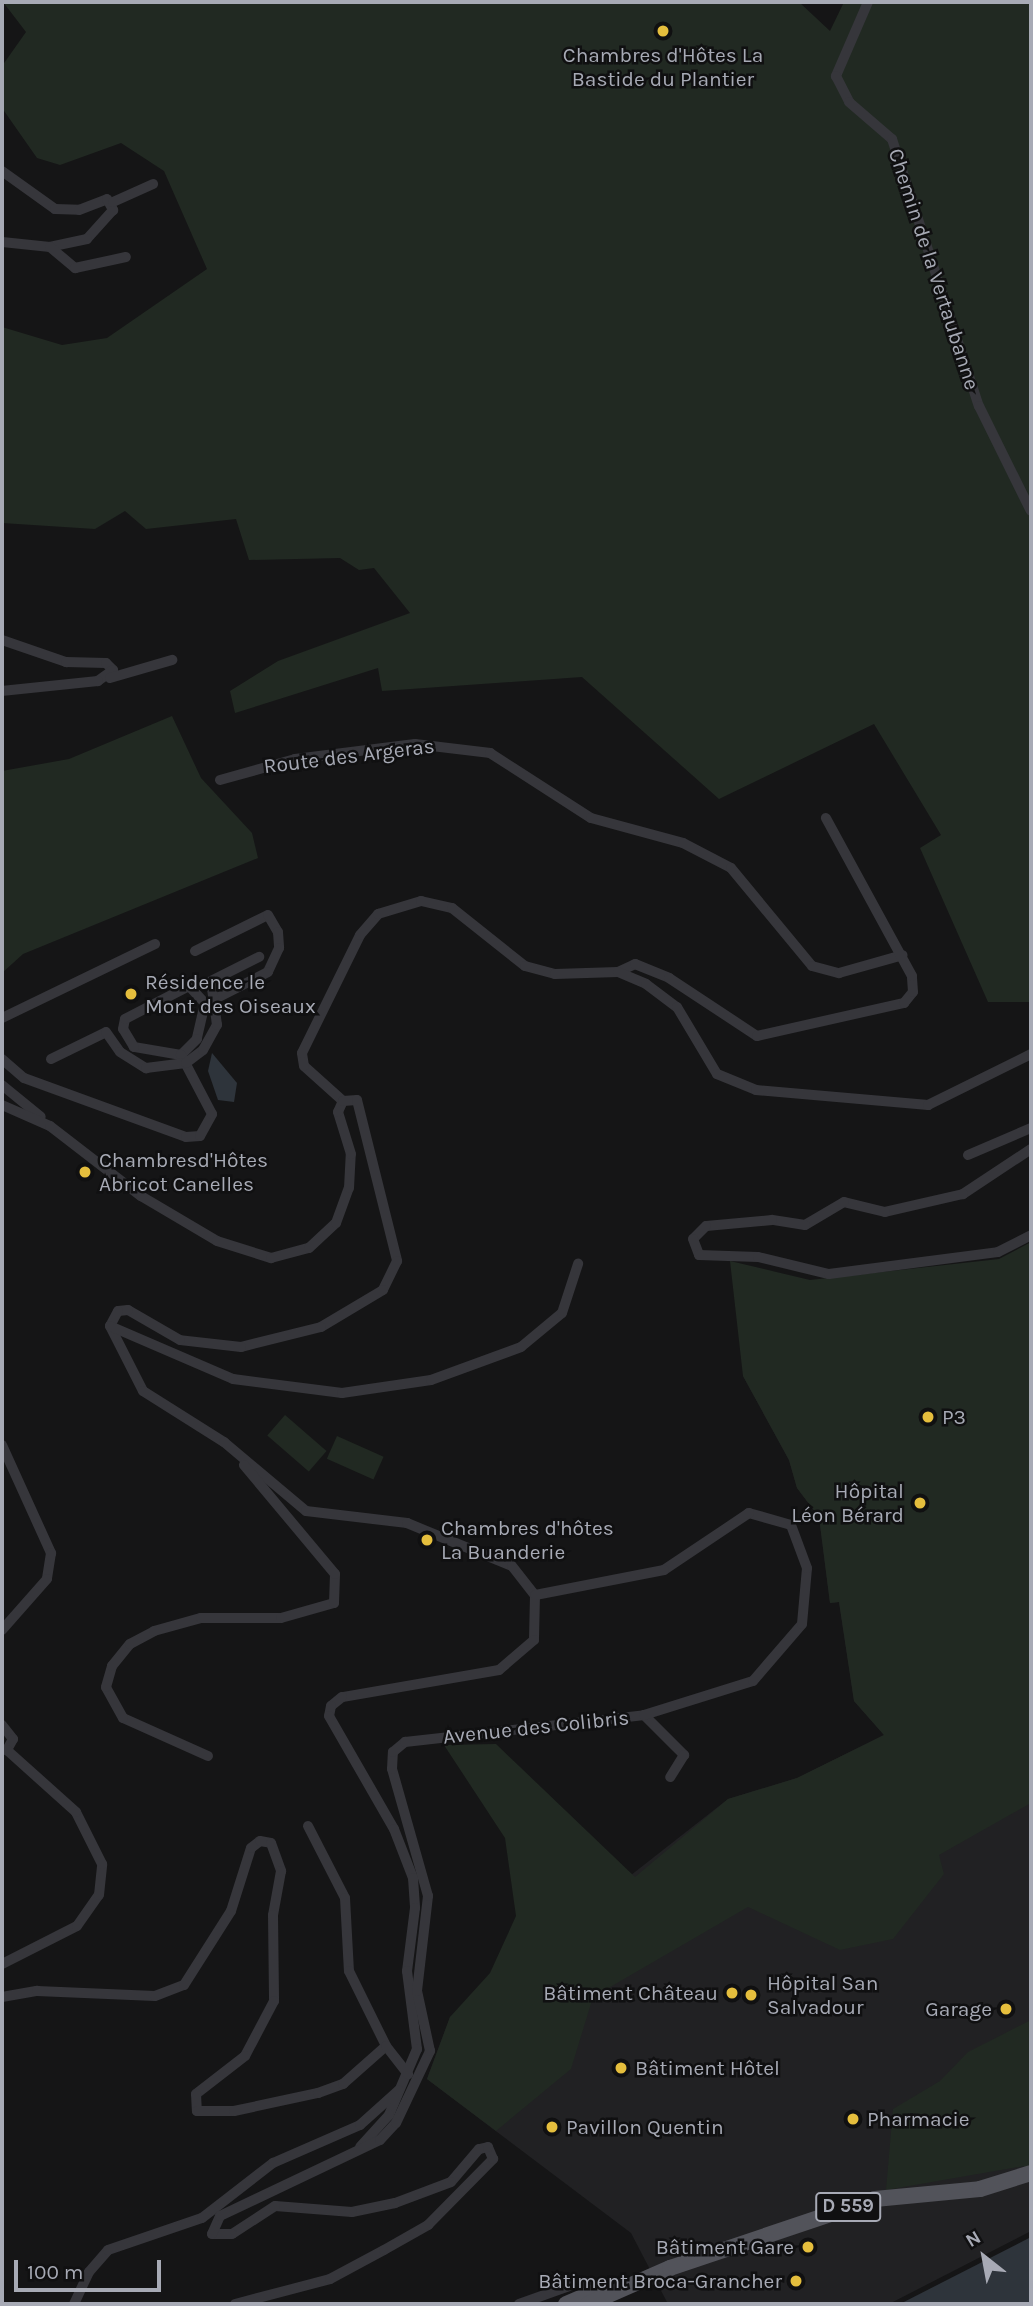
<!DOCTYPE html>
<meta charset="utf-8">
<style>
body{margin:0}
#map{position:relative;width:1033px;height:2306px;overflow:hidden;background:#151516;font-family:Karla,sans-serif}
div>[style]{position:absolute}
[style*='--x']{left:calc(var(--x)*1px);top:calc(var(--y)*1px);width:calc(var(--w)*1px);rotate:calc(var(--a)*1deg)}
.built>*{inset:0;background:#212123}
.green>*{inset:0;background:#212922;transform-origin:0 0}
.water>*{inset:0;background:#2e343b}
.street>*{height:10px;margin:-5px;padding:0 5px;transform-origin:5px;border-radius:5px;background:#36363b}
.primary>*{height:16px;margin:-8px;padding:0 8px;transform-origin:8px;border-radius:8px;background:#52535a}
.dots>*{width:19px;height:19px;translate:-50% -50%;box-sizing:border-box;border:4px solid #101011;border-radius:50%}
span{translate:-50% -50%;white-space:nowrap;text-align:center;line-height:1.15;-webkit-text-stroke:5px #101011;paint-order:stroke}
.shield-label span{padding:2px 5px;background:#101011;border:2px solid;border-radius:5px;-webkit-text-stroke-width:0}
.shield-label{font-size:19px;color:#a7aab5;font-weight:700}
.poi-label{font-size:21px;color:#a7aab5}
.left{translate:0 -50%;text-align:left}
.right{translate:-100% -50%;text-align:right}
.street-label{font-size:21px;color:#a7aab5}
.frame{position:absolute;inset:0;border:4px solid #a7aab5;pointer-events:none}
.north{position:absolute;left:949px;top:2222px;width:70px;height:70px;-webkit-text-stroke:5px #101011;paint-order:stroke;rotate:329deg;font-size:19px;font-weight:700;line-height:28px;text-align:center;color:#a7aab5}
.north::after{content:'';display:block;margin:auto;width:24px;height:32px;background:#a7aab5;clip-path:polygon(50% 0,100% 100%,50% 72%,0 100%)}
.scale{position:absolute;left:14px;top:2260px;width:147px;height:32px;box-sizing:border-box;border:4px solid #a7aab5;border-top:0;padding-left:9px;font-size:21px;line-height:24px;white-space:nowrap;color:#a7aab5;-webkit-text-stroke:5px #101011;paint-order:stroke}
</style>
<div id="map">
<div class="built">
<i style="clip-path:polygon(810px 1280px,1031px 1300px,1031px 2231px,889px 2304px,668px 2304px,631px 2233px,427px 2079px,450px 2017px,728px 1799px,797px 1778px,884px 1735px,854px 1701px,839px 1602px,830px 1603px,819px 1517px,797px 1488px,789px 1460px,743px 1376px)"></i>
</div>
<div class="green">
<i style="clip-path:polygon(3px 2px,799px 2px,830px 31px,844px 2px,1031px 2px,1031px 1002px,988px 1002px,920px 848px,941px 835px,874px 724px,719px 799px,582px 677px,382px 691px,378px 668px,235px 713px,230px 691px,278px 661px,410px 613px,374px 568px,359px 570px,340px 558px,249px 560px,236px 519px,146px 529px,125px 511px,95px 529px,2px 523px,2px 327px,62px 345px,107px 338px,207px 269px,164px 171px,121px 143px,60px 165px,37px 158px,2px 108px,2px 66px,26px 32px)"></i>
<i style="clip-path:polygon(172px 716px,201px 778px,252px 833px,258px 858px,23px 954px,2px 973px,2px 771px,69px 759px)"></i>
<i style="clip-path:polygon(1031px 1242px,1031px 1803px,939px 1855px,944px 1874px,893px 1939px,840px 1950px,748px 1907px,593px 1997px,571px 2069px,496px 2131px,427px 2079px,450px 2017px,490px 1973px,516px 1916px,505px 1838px,444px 1745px,496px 1744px,635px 1877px,728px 1799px,797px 1778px,884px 1735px,854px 1701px,839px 1602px,830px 1603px,819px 1517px,797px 1488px,789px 1460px,743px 1376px,730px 1261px,810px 1280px,999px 1259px)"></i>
<i style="left:285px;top:1415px;width:55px;height:27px;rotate:41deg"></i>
<i style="left:337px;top:1436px;width:51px;height:25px;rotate:24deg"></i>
<i style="clip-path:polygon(1031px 2020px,1031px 2184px,1024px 2166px,886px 2190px,893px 2109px,940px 2081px,968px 2052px)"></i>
</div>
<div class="water">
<i style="clip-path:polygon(212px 1053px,237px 1083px,234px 1102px,218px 1100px,208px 1071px)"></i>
<i style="clip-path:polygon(1031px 2237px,1031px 2304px,900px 2304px)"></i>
</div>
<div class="street">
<i style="--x:868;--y:2;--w:81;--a:113.4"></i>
<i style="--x:836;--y:76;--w:29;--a:63"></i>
<i style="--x:849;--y:102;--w:57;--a:40.7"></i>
<i style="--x:892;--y:139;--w:281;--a:72"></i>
<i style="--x:979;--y:406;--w:117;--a:63.7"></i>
<i style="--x:2;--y:171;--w:65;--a:35.6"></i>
<i style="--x:55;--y:209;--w:24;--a:2"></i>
<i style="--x:79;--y:210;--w:30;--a:-21"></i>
<i style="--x:107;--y:199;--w:13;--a:61"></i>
<i style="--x:113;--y:210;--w:39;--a:132"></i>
<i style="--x:87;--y:239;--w:38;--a:168"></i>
<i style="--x:50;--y:247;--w:48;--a:-174.1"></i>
<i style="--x:113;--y:202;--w:44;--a:-24.2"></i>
<i style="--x:50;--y:247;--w:33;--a:40"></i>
<i style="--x:75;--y:268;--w:52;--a:-12.2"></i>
<i style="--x:2;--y:640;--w:68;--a:19"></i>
<i style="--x:66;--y:662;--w:40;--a:1.4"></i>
<i style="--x:106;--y:663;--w:10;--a:45"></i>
<i style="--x:113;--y:670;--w:19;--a:144"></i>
<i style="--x:98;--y:681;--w:97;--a:174.1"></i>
<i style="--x:110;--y:678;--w:65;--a:-16.2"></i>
<i style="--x:220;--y:780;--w:78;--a:-15.6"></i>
<i style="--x:295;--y:759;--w:121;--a:-7.1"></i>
<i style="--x:415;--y:744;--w:76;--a:6.8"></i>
<i style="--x:490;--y:753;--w:120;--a:32.8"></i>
<i style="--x:591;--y:818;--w:95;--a:15.2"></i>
<i style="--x:683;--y:843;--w:54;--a:27.5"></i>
<i style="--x:731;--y:868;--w:127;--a:50.4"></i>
<i style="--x:812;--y:966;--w:28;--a:15"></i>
<i style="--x:839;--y:973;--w:66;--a:-15.7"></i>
<i style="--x:195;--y:951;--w:81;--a:-26.3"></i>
<i style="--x:268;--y:915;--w:20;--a:60"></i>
<i style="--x:278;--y:932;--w:16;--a:86"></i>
<i style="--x:279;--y:948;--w:26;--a:115"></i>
<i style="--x:268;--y:972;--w:57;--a:153"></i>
<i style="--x:618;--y:972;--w:19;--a:-25"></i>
<i style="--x:635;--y:964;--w:37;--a:22"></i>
<i style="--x:669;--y:978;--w:105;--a:33.4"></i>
<i style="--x:757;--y:1036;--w:151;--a:-12.7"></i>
<i style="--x:904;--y:1003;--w:14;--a:-51"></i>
<i style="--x:913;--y:992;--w:16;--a:-94"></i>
<i style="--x:912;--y:976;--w:180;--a:-118.6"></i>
<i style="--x:189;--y:986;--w:23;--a:47"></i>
<i style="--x:205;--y:1003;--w:37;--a:103"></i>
<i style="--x:197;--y:1039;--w:23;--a:135"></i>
<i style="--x:181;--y:1055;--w:48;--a:-170.3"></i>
<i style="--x:134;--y:1047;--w:21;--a:-121"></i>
<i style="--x:123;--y:1029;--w:10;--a:-79"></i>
<i style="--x:125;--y:1019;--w:72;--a:-27.3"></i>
<i style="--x:2;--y:1018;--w:170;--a:-25.8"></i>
<i style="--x:2;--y:1059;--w:29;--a:41"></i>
<i style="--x:24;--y:1078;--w:172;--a:20"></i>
<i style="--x:186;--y:1137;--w:14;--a:-4"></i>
<i style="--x:200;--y:1136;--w:25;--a:-61"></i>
<i style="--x:212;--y:1114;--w:67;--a:-117.7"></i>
<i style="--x:51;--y:1059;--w:61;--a:-26.1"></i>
<i style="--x:106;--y:1032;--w:24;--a:55"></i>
<i style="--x:120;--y:1052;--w:31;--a:32"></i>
<i style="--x:146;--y:1068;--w:40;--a:-7.1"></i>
<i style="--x:186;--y:1063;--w:21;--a:-37"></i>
<i style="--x:203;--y:1050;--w:29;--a:-61"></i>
<i style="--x:217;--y:1025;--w:44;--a:-97.8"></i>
<i style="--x:211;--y:981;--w:54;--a:-26.6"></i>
<i style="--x:2;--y:1085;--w:50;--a:39.4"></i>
<i style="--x:343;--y:1101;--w:52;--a:-138.1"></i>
<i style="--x:304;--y:1066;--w:13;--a:-99"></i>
<i style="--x:302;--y:1053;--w:131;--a:-63.8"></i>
<i style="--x:360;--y:935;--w:28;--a:-49"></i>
<i style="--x:378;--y:914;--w:45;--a:-16.8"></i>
<i style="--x:421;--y:901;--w:32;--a:13"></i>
<i style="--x:452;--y:908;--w:93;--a:38.5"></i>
<i style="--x:525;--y:966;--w:31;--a:15"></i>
<i style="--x:555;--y:974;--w:63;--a:-1.8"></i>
<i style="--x:618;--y:972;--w:30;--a:23"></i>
<i style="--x:646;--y:984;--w:39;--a:37"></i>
<i style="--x:677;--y:1007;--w:78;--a:59.2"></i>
<i style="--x:717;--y:1074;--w:42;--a:22.3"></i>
<i style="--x:756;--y:1090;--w:173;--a:5"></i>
<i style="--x:928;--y:1105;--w:115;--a:-26.3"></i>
<i style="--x:2;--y:1105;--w:52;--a:23.6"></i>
<i style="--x:50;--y:1126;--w:115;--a:37.6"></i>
<i style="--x:141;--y:1196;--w:88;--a:30.6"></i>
<i style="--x:217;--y:1241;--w:57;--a:17.5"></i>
<i style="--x:271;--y:1258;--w:39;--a:-15"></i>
<i style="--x:309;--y:1248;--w:37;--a:-43"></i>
<i style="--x:336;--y:1223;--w:37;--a:-70"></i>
<i style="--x:349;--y:1188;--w:34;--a:-87"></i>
<i style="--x:351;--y:1154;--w:44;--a:-107.2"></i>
<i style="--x:338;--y:1112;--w:12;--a:-66"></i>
<i style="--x:343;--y:1101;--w:14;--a:-4"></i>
<i style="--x:357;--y:1100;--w:166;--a:76"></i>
<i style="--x:397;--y:1261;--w:32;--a:116"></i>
<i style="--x:383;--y:1290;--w:72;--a:149.2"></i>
<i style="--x:321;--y:1327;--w:82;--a:166"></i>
<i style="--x:241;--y:1347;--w:61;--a:-173.5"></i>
<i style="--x:180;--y:1340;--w:60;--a:-150"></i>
<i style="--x:128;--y:1310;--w:10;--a:174"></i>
<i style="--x:118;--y:1311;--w:17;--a:118"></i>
<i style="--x:1031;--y:1149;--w:82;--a:146.5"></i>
<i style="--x:963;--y:1194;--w:80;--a:167"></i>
<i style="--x:885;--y:1212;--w:42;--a:-166.3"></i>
<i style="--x:844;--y:1202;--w:45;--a:149.5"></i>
<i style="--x:805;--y:1225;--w:33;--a:-171"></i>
<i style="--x:772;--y:1220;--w:66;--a:174.8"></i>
<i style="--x:706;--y:1226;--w:18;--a:135"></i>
<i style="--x:693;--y:1239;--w:17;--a:69"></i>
<i style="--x:699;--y:1255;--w:59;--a:1.9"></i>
<i style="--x:758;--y:1257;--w:73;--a:13.5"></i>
<i style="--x:829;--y:1274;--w:170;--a:-7.4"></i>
<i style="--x:998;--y:1252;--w:37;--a:-27"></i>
<i style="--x:968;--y:1155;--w:69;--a:-23.2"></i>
<i style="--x:110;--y:1326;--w:73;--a:63.1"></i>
<i style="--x:143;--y:1391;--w:96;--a:32.2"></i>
<i style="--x:224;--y:1442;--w:107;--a:40.1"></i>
<i style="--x:306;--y:1511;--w:102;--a:6.8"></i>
<i style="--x:407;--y:1523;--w:113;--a:22.3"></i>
<i style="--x:512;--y:1566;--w:37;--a:52"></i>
<i style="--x:535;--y:1595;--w:45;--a:91.3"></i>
<i style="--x:534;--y:1640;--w:46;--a:139.4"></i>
<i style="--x:499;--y:1670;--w:159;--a:170.2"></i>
<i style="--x:342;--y:1697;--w:14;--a:141"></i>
<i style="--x:331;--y:1706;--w:10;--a:101"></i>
<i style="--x:329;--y:1716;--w:130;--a:60.1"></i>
<i style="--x:394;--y:1829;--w:53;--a:68.8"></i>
<i style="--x:413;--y:1878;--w:30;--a:86"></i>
<i style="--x:415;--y:1908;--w:64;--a:97.2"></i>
<i style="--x:407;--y:1971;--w:79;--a:82.7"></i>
<i style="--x:417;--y:2049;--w:72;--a:113"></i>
<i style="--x:389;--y:2115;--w:43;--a:132.2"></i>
<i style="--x:110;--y:1326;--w:134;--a:23.3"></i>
<i style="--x:233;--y:1379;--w:110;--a:7.3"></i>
<i style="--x:342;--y:1393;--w:90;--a:-8.3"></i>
<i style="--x:431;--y:1380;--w:96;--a:-20.1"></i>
<i style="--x:521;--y:1347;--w:53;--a:-39.7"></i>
<i style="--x:562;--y:1313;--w:52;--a:-71.9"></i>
<i style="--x:2;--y:1445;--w:119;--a:65.6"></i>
<i style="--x:51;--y:1553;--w:26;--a:99"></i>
<i style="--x:47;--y:1579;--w:68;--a:131.4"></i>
<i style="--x:644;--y:1715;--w:57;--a:45"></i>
<i style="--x:684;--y:1755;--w:26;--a:122"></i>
<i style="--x:2;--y:1725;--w:18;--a:52"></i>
<i style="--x:13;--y:1739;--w:13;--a:119"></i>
<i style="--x:208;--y:1756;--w:93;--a:-155.9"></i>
<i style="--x:123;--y:1718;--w:35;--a:-119"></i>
<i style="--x:106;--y:1687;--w:22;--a:-74"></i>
<i style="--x:112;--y:1666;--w:28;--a:-51"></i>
<i style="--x:130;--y:1644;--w:27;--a:-28"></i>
<i style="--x:154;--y:1631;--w:49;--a:-15.5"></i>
<i style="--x:201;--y:1618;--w:80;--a:0"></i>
<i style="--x:281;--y:1618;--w:55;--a:-15.8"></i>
<i style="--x:334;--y:1603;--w:29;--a:-88"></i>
<i style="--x:335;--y:1574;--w:142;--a:-129.9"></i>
<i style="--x:308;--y:1826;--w:81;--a:62.8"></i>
<i style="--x:345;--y:1898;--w:73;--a:86.9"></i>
<i style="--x:349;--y:1971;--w:84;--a:63.7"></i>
<i style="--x:2;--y:1964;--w:84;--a:-26.9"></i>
<i style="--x:77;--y:1926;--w:38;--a:-55"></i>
<i style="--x:99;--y:1895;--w:31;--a:-84"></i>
<i style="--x:102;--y:1864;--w:58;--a:-116.6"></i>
<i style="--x:76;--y:1812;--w:93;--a:-138.1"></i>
<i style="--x:2;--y:1997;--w:36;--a:-10"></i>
<i style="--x:37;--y:1991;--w:118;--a:2.4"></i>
<i style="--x:155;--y:1996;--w:31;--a:-21"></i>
<i style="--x:184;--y:1985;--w:88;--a:-57.6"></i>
<i style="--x:231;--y:1911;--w:66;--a:-72.4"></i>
<i style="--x:251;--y:1848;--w:11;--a:-38"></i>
<i style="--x:260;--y:1841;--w:11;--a:10"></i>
<i style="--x:271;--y:1843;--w:30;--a:70"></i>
<i style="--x:281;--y:1871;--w:45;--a:100.3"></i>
<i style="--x:273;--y:1915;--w:86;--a:89.3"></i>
<i style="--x:274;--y:2001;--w:62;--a:117.8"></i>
<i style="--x:245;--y:2056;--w:62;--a:142.2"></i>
<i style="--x:196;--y:2094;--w:17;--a:87"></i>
<i style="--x:197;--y:2111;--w:37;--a:0"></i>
<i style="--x:234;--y:2111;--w:86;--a:-12.1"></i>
<i style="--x:318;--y:2093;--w:27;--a:-20"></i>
<i style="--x:343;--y:2084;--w:57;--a:-41.5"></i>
<i style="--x:386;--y:2046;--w:36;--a:52"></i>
<i style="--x:74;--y:2304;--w:35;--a:-65"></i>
<i style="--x:89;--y:2272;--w:29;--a:-49"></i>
<i style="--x:108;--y:2250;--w:99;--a:-18.8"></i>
<i style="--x:202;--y:2218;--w:90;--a:-37.8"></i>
<i style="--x:273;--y:2163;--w:95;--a:-23.6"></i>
<i style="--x:360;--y:2125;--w:52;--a:-41.9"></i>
<i style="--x:235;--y:2304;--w:98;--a:-14.7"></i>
<i style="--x:330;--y:2279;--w:61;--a:-28.2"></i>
<i style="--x:384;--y:2250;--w:51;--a:-29.6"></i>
<i style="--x:428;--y:2225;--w:93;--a:-45.4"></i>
<i style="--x:493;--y:2159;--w:13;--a:-113"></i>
<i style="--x:488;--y:2147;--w:9;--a:167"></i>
<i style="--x:479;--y:2149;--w:43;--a:130.3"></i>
<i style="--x:451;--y:2182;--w:60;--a:159.4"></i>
<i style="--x:395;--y:2203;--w:44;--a:168.2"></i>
<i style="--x:352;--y:2212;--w:77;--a:-175.5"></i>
<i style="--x:275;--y:2206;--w:51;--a:146.9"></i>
<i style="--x:232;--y:2234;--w:20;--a:180"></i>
<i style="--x:212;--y:2234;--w:20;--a:-66"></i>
<i style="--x:220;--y:2216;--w:177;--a:-25.4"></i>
<i style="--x:380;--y:2140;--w:23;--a:-47"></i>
<i style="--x:396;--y:2123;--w:80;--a:-64.7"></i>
<i style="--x:430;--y:2051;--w:61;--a:-102.2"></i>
<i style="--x:417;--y:1991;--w:96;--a:-83.4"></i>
<i style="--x:428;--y:1896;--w:132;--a:-105.8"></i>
<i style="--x:392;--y:1769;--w:17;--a:-87"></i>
<i style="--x:393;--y:1752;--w:16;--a:-40"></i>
<i style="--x:405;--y:1742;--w:241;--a:-6.4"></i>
<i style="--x:644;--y:1715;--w:114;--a:-17.3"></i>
<i style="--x:753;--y:1681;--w:75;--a:-49.3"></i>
<i style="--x:802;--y:1624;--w:56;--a:-84.9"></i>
<i style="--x:807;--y:1568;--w:46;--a:-110.4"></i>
<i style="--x:791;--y:1525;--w:44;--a:-164.1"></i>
<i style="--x:749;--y:1513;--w:102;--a:146.2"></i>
<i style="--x:664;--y:1570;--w:131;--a:169"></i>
<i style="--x:519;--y:2304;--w:63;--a:-19.6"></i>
<i style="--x:578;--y:2283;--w:10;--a:0"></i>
<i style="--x:588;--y:2283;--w:16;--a:63"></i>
</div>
<div class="primary">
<i style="--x:566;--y:2304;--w:34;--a:-23"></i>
<i style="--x:588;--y:2304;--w:90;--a:-23.7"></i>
<i style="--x:670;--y:2268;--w:216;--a:-18.6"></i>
<i style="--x:875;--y:2199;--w:105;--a:-5.4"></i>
<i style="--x:980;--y:2189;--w:53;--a:-17.4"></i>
</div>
<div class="dots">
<i style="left:663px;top:31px;background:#e5be3d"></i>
<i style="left:131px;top:994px;background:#e5be3d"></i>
<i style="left:85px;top:1172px;background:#e5be3d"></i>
<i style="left:928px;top:1417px;background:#e5be3d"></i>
<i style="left:920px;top:1503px;background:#e5be3d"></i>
<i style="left:427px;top:1540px;background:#e5be3d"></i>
<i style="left:732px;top:1993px;background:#e5be3d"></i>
<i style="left:751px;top:1995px;background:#e5be3d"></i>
<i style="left:1006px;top:2009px;background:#e5be3d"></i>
<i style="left:621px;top:2068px;background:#e5be3d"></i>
<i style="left:853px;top:2119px;background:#e5be3d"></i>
<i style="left:552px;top:2127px;background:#e5be3d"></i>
<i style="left:808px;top:2247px;background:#e5be3d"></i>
<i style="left:796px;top:2281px;background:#e5be3d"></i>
</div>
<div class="shield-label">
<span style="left:848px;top:2207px">D 559</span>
</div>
<div class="poi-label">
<span style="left:663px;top:67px">Chambres d'Hôtes La<br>Bastide du Plantier</span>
<span class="left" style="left:145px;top:994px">Résidence le<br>Mont des Oiseaux</span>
<span class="left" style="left:99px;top:1172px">Chambresd'Hôtes<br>Abricot Canelles</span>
<span class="left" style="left:942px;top:1417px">P3</span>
<span class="right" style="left:904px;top:1503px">Hôpital<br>Léon Bérard</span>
<span class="left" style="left:441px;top:1540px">Chambres d'hôtes<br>La Buanderie</span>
<span class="left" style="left:767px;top:1995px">Hôpital San<br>Salvadour</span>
<span class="right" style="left:718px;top:1993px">Bâtiment Château</span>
<span class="right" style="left:992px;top:2009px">Garage</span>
<span class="left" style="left:635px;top:2068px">Bâtiment Hôtel</span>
<span class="left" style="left:867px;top:2119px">Pharmacie</span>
<span class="left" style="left:566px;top:2127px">Pavillon Quentin</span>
<span class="right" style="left:794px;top:2247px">Bâtiment Gare</span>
<span class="right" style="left:782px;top:2281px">Bâtiment Broca-Grancher</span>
</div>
<div class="street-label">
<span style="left:934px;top:269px;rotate:72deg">Chemin de la Vertaubanne</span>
<span style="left:349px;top:756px;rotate:-7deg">Route des Argeras</span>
<span style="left:536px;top:1727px;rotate:-6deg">Avenue des Colibris</span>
</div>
<div class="frame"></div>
<div class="north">N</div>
<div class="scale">100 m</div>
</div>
